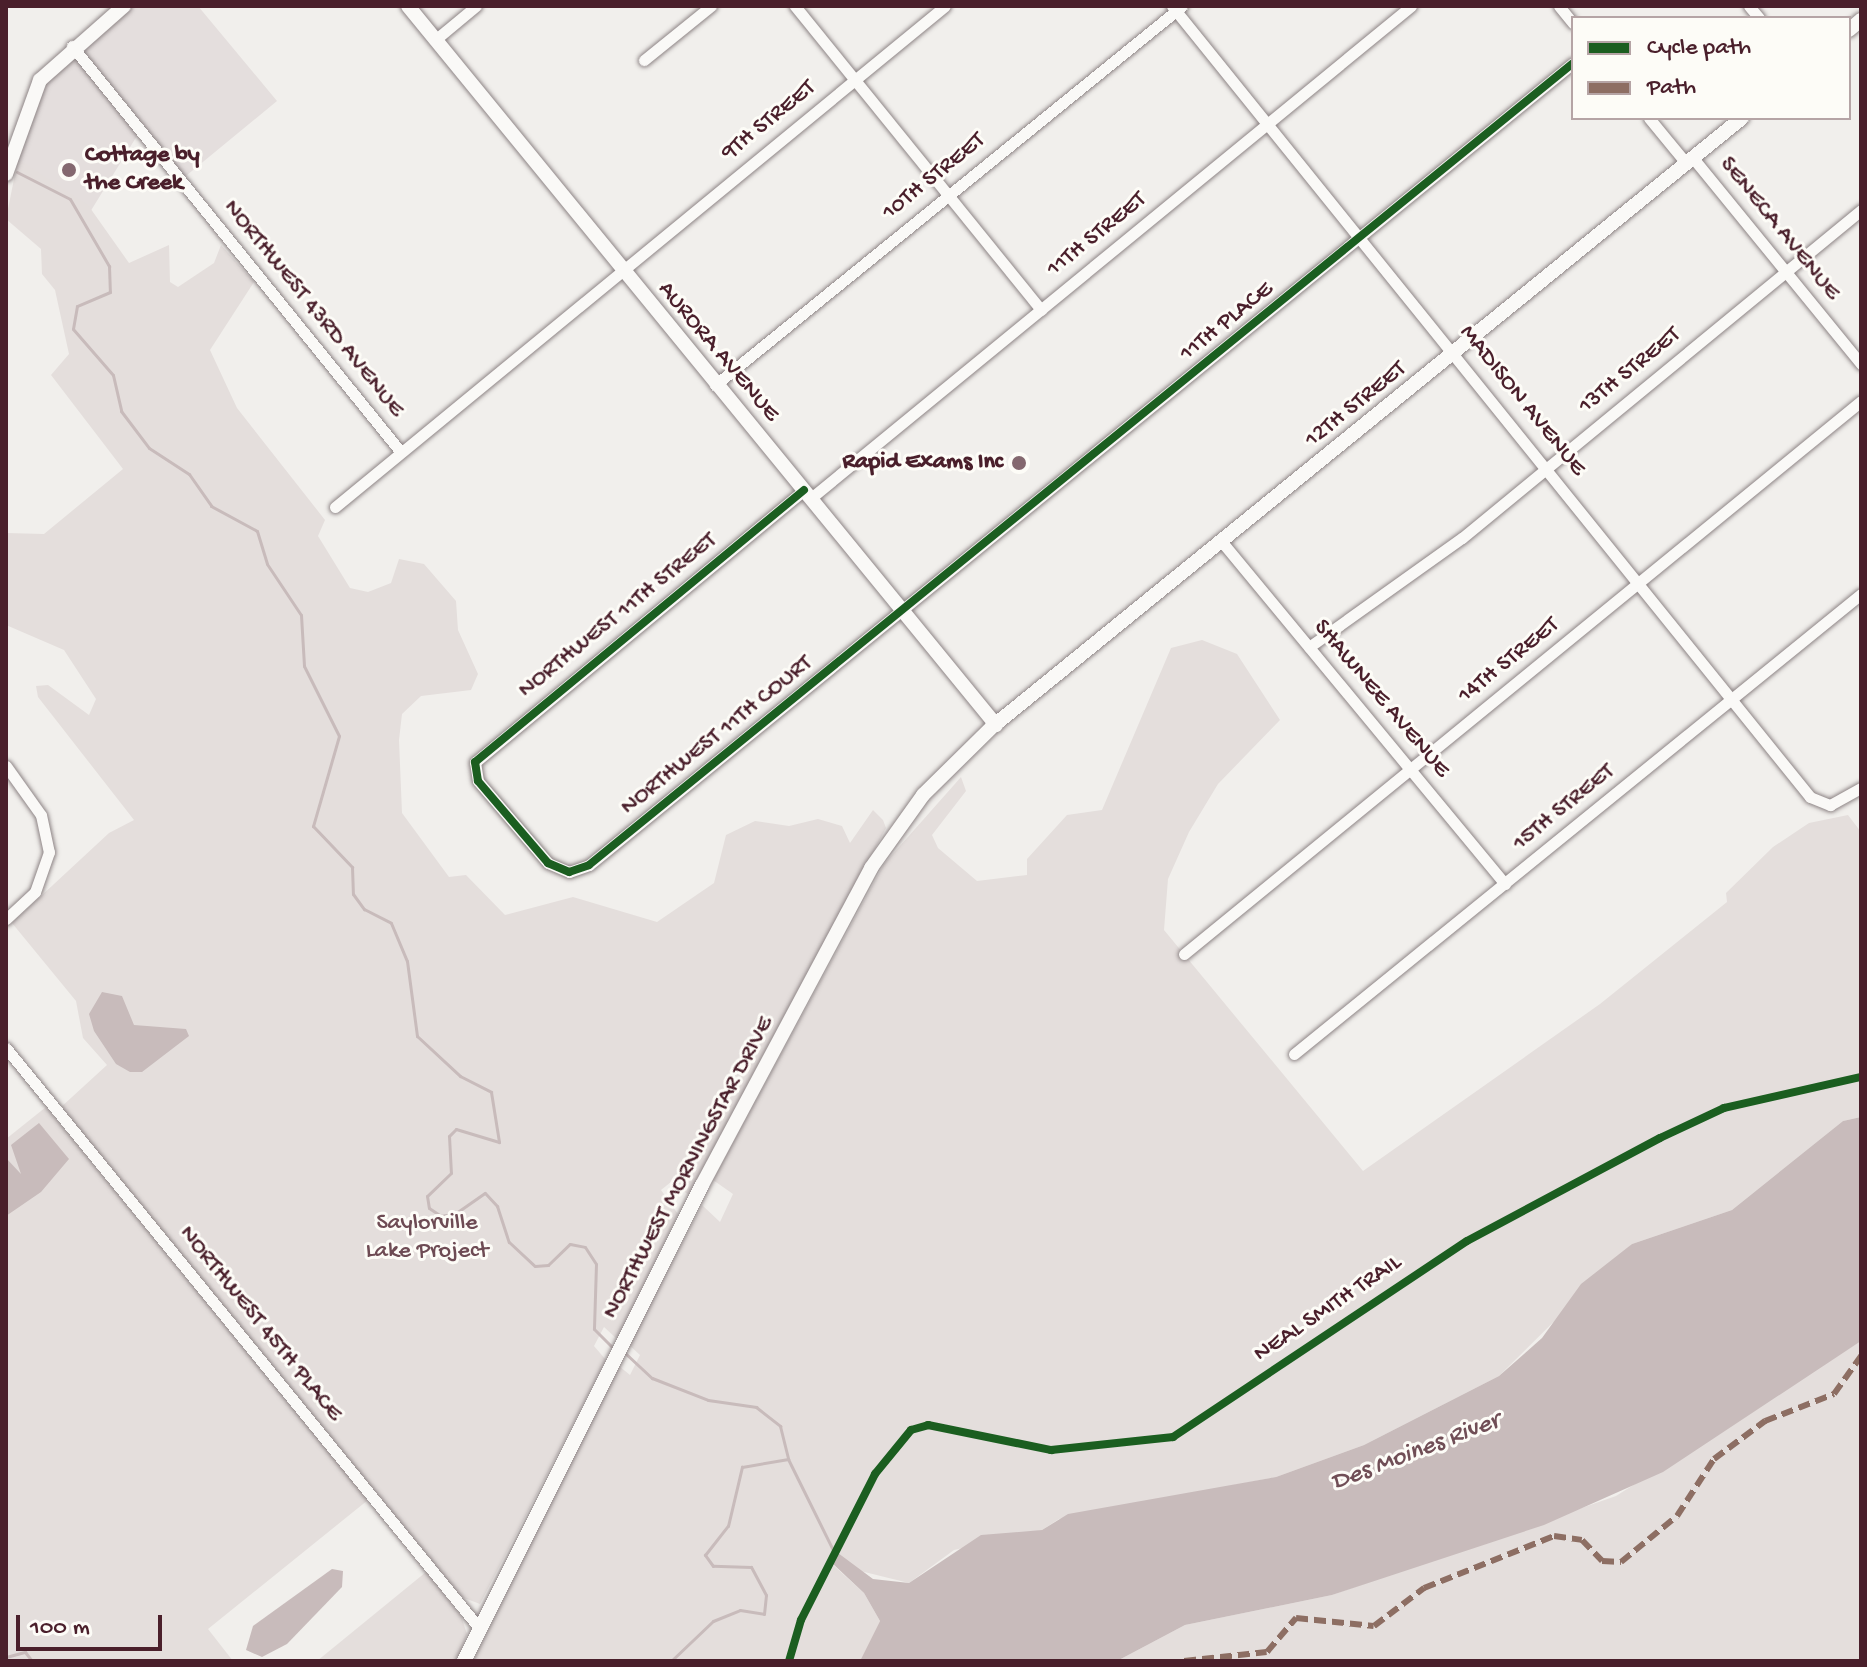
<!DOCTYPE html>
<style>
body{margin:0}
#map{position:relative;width:1867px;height:1667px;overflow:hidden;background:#f1efec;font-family:"Gochi Hand",sans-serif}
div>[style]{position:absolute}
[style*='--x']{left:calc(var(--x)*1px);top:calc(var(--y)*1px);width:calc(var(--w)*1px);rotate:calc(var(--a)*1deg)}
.built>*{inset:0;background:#e4dedd}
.green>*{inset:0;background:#e4dedc}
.water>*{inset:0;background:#c8bbbb}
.stream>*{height:3px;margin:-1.5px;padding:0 1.5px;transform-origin:1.5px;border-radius:1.5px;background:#c8bbbb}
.roads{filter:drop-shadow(0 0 2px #8d8485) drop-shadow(0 0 2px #8d8485)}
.minor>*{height:11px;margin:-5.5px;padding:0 5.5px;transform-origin:5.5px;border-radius:5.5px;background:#faf9f7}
.tertiary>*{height:14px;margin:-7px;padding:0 7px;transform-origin:7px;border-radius:7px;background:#faf9f7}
.secondary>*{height:14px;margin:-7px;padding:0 7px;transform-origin:7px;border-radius:7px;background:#faf9f7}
.quiet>*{height:6px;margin-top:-3px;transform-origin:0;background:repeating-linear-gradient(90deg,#8d6e63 0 12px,transparent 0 18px)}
.cycleway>*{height:8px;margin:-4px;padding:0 4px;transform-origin:4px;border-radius:4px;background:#1b5e20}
.dots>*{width:22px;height:22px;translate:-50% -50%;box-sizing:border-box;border:4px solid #fdfcf7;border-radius:50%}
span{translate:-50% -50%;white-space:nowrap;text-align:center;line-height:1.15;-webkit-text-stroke:6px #fdfcf7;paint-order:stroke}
.street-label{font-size:24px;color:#4a1f2b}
.poi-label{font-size:24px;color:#4a1f2b;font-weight:700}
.left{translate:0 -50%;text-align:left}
.right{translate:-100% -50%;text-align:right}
.park-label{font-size:24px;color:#6e4b54}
.water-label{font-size:26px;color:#704e56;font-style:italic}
.frame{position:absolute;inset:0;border:8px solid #4a1f2b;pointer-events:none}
.legend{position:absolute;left:1571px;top:16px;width:280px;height:104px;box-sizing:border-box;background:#fdfcf7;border:2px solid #b5a4a5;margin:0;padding:10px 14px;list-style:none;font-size:24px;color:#4a1f2b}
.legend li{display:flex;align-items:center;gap:16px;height:40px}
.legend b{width:40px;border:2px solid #b5a4a5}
.scale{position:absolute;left:16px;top:1615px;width:146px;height:36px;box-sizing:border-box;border:4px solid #4a1f2b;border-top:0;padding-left:10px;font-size:24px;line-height:28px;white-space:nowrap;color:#4a1f2b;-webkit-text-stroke:6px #fdfcf7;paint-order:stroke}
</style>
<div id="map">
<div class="built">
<i style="clip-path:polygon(124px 6px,198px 6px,277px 101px,181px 180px,140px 131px,87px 217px,17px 172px,19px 122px,31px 95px)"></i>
</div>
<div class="green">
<i style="clip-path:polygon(18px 159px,88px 205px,129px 263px,169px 245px,170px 282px,178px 287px,214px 263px,221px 245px,254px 282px,210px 350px,237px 408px,325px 520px,318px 536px,350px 588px,368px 592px,391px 583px,399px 559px,424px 564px,456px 601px,458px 630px,478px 674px,471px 690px,421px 696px,402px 714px,399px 740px,402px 813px,449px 877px,466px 875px,505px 915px,573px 897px,657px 922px,714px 883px,726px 835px,755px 821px,789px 826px,818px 819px,842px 826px,850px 843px,873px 810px,883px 820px,886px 828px,689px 1195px,671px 1182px,661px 1190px,678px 1214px,675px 1221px,617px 1339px,604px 1327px,594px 1346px,606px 1360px,480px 1604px,459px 1596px,60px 1108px,107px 1065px,83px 1038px,76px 1001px,12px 923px,109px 833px,134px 820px,38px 697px,36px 686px,48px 685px,89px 715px,96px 699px,64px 650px,6px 625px,6px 533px,44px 534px,123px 469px,51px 375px,69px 354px,55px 290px,42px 274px,41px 249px,6px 219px)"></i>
<i style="clip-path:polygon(1202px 640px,1237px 654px,1280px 720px,1218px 784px,1189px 832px,1168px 879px,1164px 930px,1363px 1171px,1600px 1004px,1727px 902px,1726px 893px,1773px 847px,1809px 823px,1848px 815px,1861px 832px,1861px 1117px,1843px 1121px,1732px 1210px,1632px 1244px,1499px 1376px,1364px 1445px,1276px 1477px,1059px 1519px,1042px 1530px,954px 1550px,909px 1583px,832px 1564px,864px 1593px,880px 1621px,860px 1661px,473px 1661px,619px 1366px,630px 1375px,640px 1355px,629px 1345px,702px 1205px,720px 1222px,733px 1194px,713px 1180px,884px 864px,961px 777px,966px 791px,932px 835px,938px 848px,977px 881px,1027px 875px,1027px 859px,1067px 815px,1102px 810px,1171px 648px)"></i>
<i style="clip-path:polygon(46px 1107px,368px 1500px,208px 1629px,233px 1661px,6px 1661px,6px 1139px)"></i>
<i style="clip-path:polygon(1861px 1341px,1861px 1661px,1117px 1661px,1185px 1625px,1332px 1595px,1616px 1496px)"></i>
<i style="clip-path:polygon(426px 1572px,461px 1616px,467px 1634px,457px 1661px,317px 1661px)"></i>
</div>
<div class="water">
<i style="clip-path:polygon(102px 992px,122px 996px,134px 1025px,186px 1029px,189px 1036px,142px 1072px,130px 1072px,116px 1064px,94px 1031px,89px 1014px)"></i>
<i style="clip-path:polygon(1861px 1117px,1861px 1341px,1663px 1472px,1544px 1525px,1332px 1595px,1185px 1625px,1117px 1661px,860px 1661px,880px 1621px,864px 1593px,832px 1563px,838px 1553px,873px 1579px,909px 1583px,981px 1535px,1042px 1530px,1068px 1514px,1276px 1477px,1364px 1445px,1499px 1376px,1542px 1338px,1581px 1284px,1632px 1244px,1732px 1210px,1843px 1121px)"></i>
<i style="clip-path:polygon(39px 1123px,69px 1159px,41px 1192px,6px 1216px,6px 1158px,21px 1174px,11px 1145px)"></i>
<i style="clip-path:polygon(332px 1569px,343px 1571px,342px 1587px,287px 1644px,262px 1657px,246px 1650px,253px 1626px)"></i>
</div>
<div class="stream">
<i style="--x:17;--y:172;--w:59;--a:27"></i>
<i style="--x:70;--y:199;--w:78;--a:59.8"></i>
<i style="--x:109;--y:266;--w:26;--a:88"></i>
<i style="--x:110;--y:292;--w:36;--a:157"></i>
<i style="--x:77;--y:306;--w:23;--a:100"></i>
<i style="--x:73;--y:329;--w:61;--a:49"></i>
<i style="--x:113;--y:375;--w:37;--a:77"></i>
<i style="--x:121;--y:411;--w:46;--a:52.9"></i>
<i style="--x:149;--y:448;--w:48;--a:33"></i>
<i style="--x:189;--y:474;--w:39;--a:55"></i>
<i style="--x:211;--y:506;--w:52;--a:28.5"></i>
<i style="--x:257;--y:531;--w:34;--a:73"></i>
<i style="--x:267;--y:564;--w:61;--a:56.3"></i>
<i style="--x:301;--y:615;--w:51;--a:86.6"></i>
<i style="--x:304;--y:666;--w:78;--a:63.4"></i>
<i style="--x:339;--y:736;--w:94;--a:106.1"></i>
<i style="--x:313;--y:826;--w:57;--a:46.4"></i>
<i style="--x:352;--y:867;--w:27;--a:88"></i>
<i style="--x:353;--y:894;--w:19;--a:54"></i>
<i style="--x:364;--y:909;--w:30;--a:27"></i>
<i style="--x:391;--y:923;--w:41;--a:67.2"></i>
<i style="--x:407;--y:961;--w:76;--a:82.4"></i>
<i style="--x:417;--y:1036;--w:59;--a:42.9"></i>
<i style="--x:460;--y:1076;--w:35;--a:27"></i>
<i style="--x:491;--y:1092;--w:51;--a:80.9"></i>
<i style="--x:499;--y:1142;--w:45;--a:-163.2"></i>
<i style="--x:456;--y:1129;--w:10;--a:135"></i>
<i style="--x:449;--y:1136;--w:37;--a:87"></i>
<i style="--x:451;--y:1173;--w:33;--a:136"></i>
<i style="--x:427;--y:1196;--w:12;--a:81"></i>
<i style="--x:429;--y:1208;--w:14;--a:34"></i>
<i style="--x:441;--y:1216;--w:15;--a:-11"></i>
<i style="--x:456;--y:1213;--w:35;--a:-35"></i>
<i style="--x:485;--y:1193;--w:18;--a:47"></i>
<i style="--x:497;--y:1206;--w:38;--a:72"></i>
<i style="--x:509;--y:1242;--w:35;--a:43"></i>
<i style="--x:535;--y:1266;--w:13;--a:-4"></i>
<i style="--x:548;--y:1265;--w:30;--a:-44"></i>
<i style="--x:570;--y:1244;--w:15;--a:11"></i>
<i style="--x:585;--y:1247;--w:20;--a:57"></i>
<i style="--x:596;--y:1264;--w:65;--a:91.8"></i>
<i style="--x:594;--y:1329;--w:28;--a:45"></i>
<i style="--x:625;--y:1353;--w:37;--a:43"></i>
<i style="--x:652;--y:1378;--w:60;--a:21.4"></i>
<i style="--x:708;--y:1400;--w:49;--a:8.3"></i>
<i style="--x:756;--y:1407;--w:31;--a:38"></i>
<i style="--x:780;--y:1426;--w:34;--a:76"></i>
<i style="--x:6;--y:1657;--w:20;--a:-15"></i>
<i style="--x:25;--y:1652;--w:11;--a:52"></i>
<i style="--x:671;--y:1661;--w:58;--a:-43.6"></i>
<i style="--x:713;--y:1621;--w:29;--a:-22"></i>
<i style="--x:740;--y:1610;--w:24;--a:9"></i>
<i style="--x:764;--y:1614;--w:19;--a:-84"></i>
<i style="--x:766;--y:1595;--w:32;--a:-118"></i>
<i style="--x:751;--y:1567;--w:38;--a:-178"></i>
<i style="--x:713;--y:1566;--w:14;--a:-126"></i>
<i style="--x:705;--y:1555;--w:37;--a:-52"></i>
<i style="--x:728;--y:1526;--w:61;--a:-76.7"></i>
<i style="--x:742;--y:1467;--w:47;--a:-9.9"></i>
<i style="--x:788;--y:1459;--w:110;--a:63.7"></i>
</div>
<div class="roads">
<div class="minor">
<i style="--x:795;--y:6;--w:391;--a:51"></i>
<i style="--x:1172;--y:6;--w:1016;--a:51.11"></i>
<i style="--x:1810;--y:797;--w:22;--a:22"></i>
<i style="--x:1830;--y:805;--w:35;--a:-29"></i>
<i style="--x:1559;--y:6;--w:22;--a:51"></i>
<i style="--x:1749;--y:6;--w:16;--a:50"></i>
<i style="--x:435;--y:40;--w:53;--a:-39.7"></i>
<i style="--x:72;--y:46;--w:521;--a:51"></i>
<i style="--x:644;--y:60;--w:86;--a:-38.9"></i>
<i style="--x:1649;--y:118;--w:58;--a:50.6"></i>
<i style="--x:1693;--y:158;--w:266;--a:50.8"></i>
<i style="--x:715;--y:385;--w:601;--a:-39.06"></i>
<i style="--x:804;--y:490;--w:427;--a:140.4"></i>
<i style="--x:475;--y:762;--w:19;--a:81"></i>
<i style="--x:478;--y:781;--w:108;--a:49.5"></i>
<i style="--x:548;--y:863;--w:23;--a:23"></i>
<i style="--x:569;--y:872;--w:21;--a:-19"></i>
<i style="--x:589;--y:865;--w:1269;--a:-39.18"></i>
<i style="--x:811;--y:498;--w:776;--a:-39.35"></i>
<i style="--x:335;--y:507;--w:789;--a:-39.4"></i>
<i style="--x:1222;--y:542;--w:444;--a:50.4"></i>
<i style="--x:1309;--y:647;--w:188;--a:-35.5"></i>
<i style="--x:1462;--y:538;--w:517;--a:-39.42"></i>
<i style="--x:6;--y:766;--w:60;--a:54.5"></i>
<i style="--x:41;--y:815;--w:38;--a:78"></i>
<i style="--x:49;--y:852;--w:42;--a:109.3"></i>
<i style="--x:35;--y:892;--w:40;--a:137"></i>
<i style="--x:1184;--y:954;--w:874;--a:-39.24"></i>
<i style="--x:6;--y:1048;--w:750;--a:50.79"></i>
<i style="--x:1294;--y:1054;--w:730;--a:-39.05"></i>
</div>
<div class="tertiary">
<i style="--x:408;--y:6;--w:929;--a:50.72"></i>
</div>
<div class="secondary">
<i style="--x:1849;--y:30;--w:16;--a:-40"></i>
<i style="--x:6;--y:174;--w:100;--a:-70.1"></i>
<i style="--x:40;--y:80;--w:112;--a:-41.4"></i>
<i style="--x:464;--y:1661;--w:532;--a:-63.43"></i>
<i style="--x:702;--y:1185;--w:359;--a:-61.9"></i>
<i style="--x:871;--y:868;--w:90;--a:-54.5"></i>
<i style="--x:923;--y:795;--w:97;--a:-44.6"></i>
<i style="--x:992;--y:727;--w:966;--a:-39.08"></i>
</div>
</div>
<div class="quiet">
<i style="--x:1184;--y:1661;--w:83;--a:-6.2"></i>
<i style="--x:1267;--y:1652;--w:45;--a:-49.5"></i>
<i style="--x:1296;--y:1618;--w:78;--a:5.9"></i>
<i style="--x:1374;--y:1626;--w:63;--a:-37.2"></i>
<i style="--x:1424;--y:1588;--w:140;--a:-21.8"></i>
<i style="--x:1554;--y:1536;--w:28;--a:8"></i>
<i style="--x:1582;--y:1540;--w:29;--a:46"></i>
<i style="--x:1602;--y:1561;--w:19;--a:3"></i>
<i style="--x:1621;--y:1562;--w:72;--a:-39.4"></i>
<i style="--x:1677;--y:1516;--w:68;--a:-57"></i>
<i style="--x:1714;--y:1459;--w:64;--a:-36.7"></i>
<i style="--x:1765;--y:1421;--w:74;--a:-21.4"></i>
<i style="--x:1834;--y:1394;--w:47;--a:-54.6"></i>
</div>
<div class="cycleway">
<i style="--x:804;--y:490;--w:427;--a:140.4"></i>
<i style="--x:475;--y:762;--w:19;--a:81"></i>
<i style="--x:478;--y:781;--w:108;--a:49.5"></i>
<i style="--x:548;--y:863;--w:23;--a:23"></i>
<i style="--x:569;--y:872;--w:21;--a:-19"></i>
<i style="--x:589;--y:865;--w:1269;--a:-39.18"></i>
<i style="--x:789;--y:1661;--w:43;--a:-73.7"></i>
<i style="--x:801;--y:1620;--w:164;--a:-63.1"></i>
<i style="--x:875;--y:1474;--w:57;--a:-50.7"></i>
<i style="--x:911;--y:1430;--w:18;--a:-16"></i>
<i style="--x:928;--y:1425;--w:126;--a:11.5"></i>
<i style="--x:1051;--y:1450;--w:123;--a:-6.1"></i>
<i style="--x:1173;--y:1437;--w:353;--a:-33.7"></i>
<i style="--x:1467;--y:1241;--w:219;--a:-28.1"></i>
<i style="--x:1660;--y:1138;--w:71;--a:-25.1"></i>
<i style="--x:1724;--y:1108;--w:140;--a:-12.8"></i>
</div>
<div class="dots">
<i style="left:69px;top:170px;background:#84686f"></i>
<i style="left:1019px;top:463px;background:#84686f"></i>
</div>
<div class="street-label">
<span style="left:769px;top:121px;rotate:-39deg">9TH STREET</span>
<span style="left:934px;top:177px;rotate:-39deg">10TH STREET</span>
<span style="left:1779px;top:229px;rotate:51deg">SENECA AVENUE</span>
<span style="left:1097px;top:235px;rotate:-39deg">11TH STREET</span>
<span style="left:313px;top:309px;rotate:51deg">NORTHWEST 43RD AVENUE</span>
<span style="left:1227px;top:322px;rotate:-39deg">11TH PLACE</span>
<span style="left:718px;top:352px;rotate:50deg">AURORA AVENUE</span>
<span style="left:1630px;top:371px;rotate:-39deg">13TH STREET</span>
<span style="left:1522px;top:401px;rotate:51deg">MADISON AVENUE</span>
<span style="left:1356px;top:405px;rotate:-39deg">12TH STREET</span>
<span style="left:618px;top:616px;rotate:-39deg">NORTHWEST 11TH STREET</span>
<span style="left:1509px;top:661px;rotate:-39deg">14TH STREET</span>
<span style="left:1381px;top:699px;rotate:50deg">SHAWNEE AVENUE</span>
<span style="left:717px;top:736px;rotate:-39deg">NORTHWEST 11TH COURT</span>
<span style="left:1564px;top:808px;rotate:-39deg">15TH STREET</span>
<span style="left:689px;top:1168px;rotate:-62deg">NORTHWEST MORNINGSTAR DRIVE</span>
<span style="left:1328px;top:1309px;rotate:-34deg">NEAL SMITH TRAIL</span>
<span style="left:260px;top:1324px;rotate:51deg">NORTHWEST 45TH PLACE</span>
</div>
<div class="poi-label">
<span class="left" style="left:85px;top:170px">Cottage by<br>the Creek</span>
<span class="right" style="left:1003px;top:463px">Rapid Exams Inc</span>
</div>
<div class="park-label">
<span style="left:427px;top:1238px">Saylorville<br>Lake Project</span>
</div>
<div class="water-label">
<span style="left:1416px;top:1453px;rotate:-21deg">Des Moines River</span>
</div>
<div class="frame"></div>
<ul class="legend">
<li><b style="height:10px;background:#1b5e20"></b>Cycle path</li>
<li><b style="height:10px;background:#8d6e63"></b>Path</li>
</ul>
<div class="scale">100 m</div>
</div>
